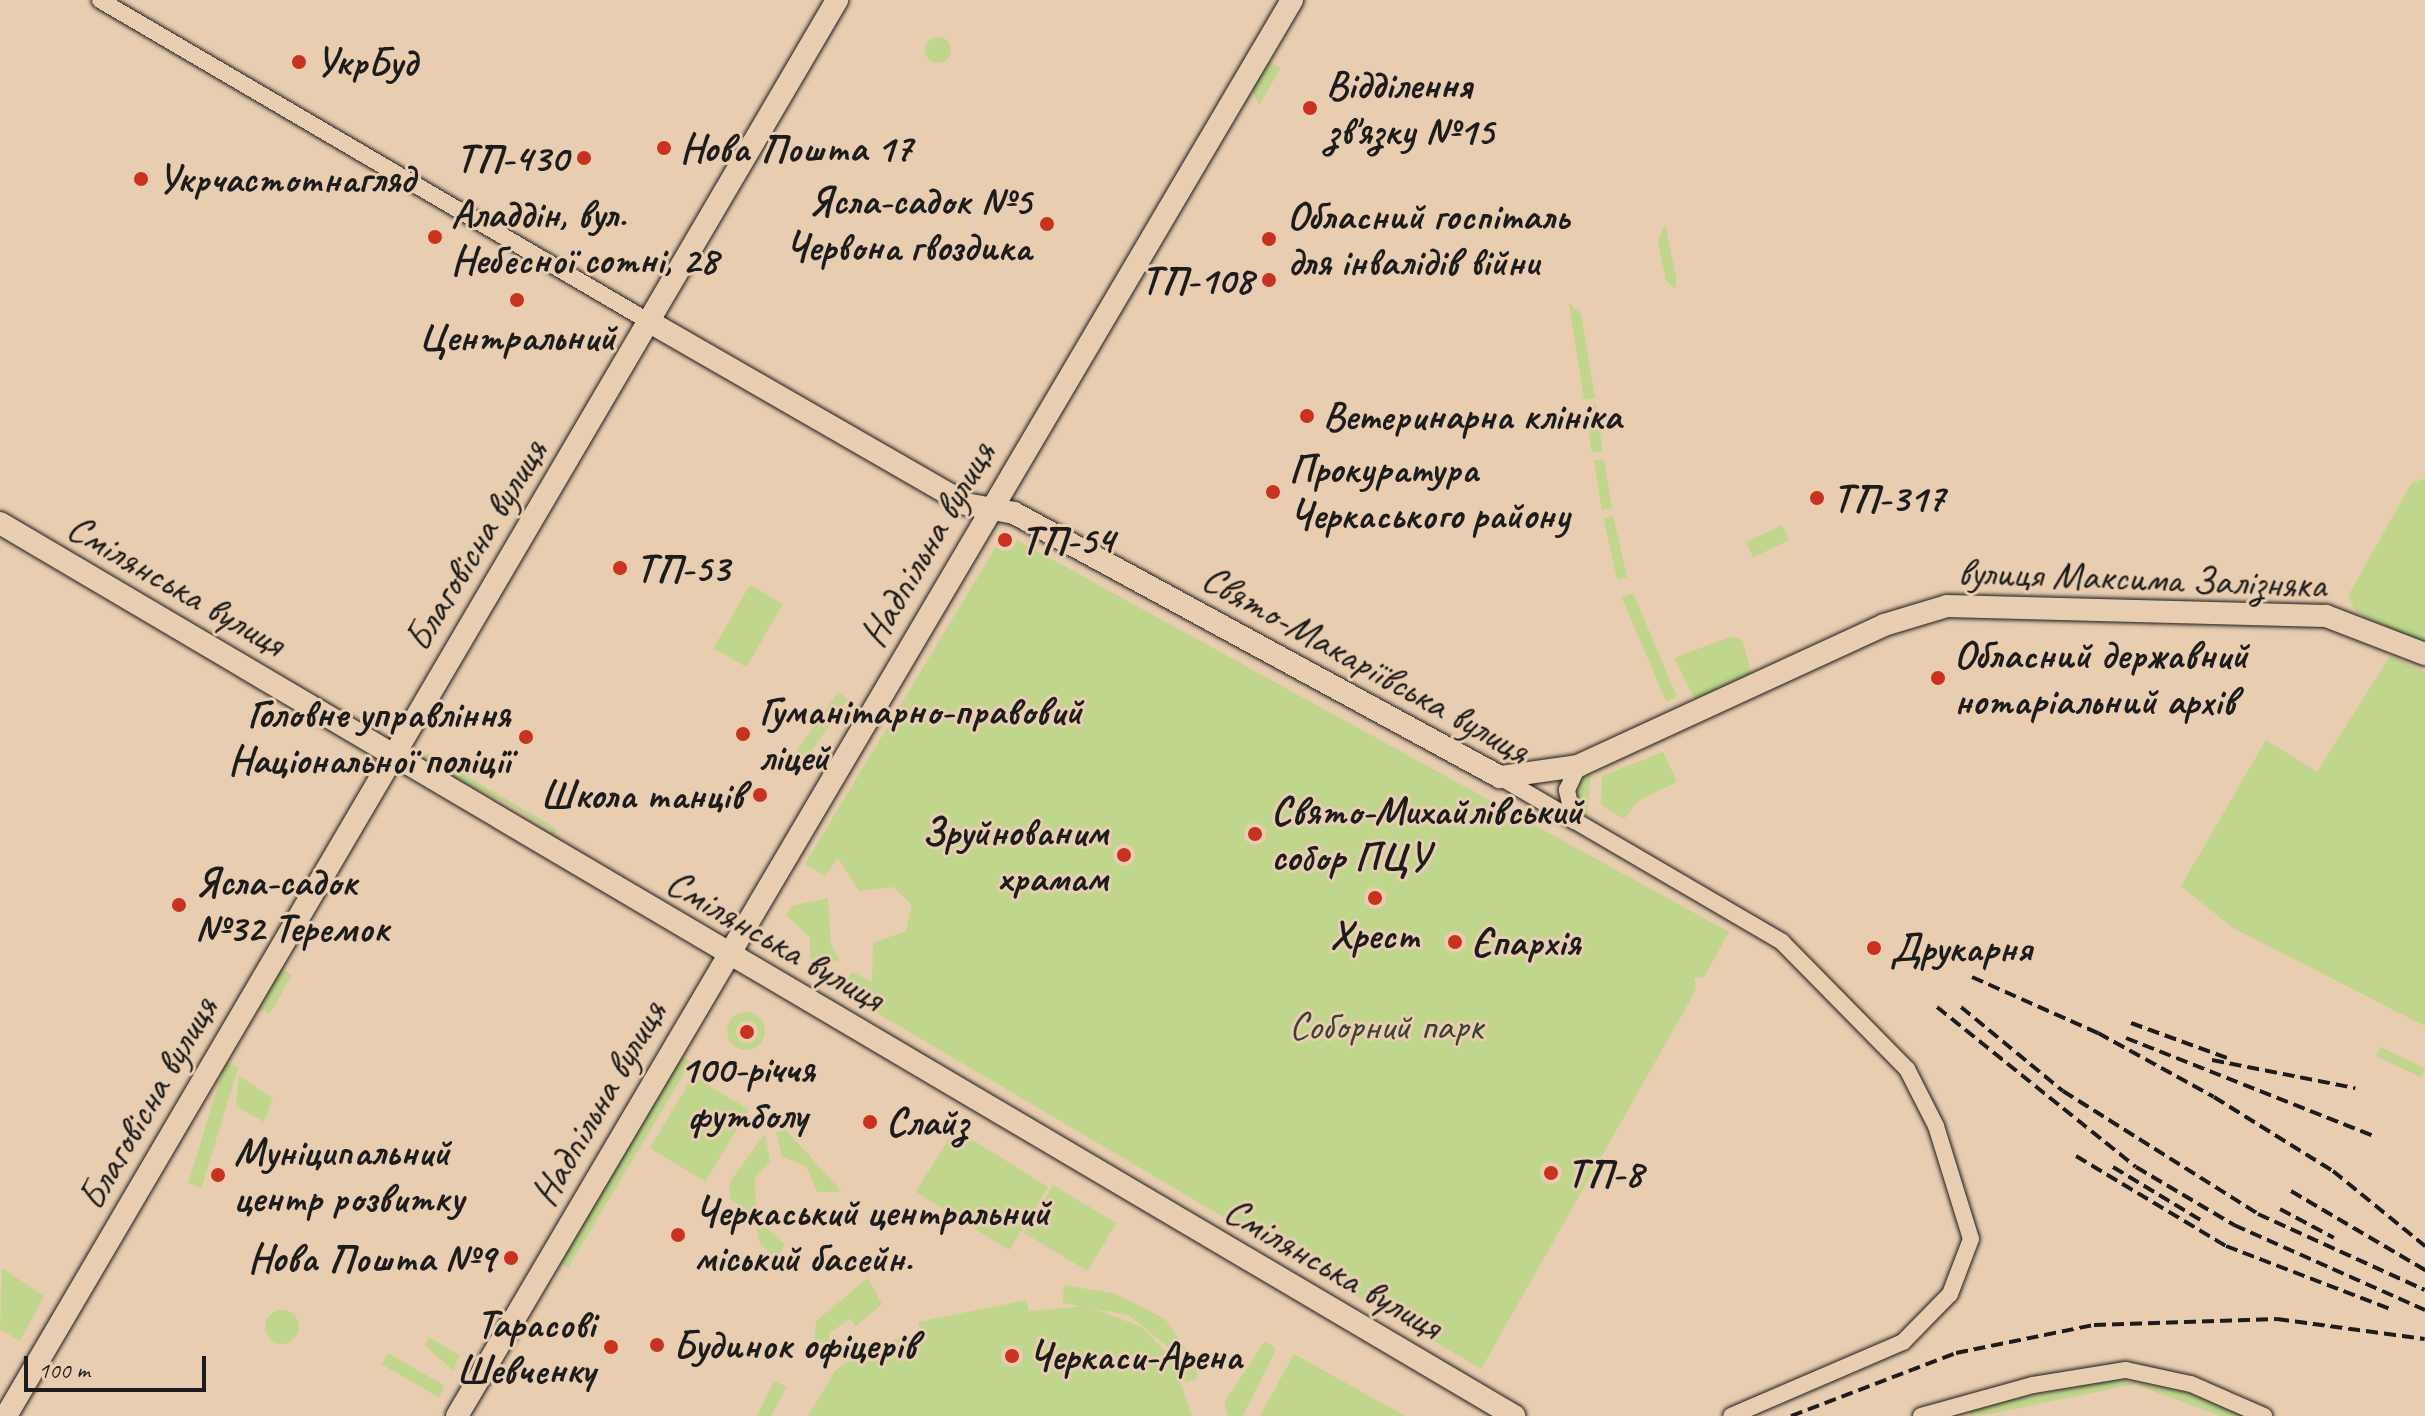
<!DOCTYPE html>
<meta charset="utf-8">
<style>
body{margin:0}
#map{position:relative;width:2425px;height:1416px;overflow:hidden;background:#e9cdb0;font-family:Caveat,sans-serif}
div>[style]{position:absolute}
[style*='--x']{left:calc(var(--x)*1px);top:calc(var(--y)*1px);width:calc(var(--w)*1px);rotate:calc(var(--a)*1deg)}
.green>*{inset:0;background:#bfd68c;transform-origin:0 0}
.round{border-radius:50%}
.roads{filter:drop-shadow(0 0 2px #1c1c1c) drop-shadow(0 0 2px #1c1c1c)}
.minor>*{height:16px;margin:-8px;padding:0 8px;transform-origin:8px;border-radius:8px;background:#e9cdb0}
.major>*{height:22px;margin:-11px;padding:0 11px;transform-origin:11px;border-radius:11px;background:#e9cdb0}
.rail>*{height:4px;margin-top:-2px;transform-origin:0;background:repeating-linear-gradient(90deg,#1c1c1c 0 12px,transparent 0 18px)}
.dots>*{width:22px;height:22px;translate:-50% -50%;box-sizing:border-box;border:4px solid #e9cdb0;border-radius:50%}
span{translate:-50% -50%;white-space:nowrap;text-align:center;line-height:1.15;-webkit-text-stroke:6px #e9cdb0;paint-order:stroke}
.poi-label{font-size:40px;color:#1c1c1c;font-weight:700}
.left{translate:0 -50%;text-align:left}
.right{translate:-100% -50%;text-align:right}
.street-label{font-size:40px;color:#1c1c1c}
.park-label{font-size:40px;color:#3d4132}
.scale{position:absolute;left:24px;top:1356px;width:182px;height:36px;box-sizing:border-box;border:4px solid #1c1c1c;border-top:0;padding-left:10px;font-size:24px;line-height:28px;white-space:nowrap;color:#1c1c1c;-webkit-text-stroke:6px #e9cdb0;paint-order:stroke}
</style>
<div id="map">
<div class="green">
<i class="round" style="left:925px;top:37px;width:26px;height:26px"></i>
<i style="clip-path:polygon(1267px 60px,1281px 68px,1259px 105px,1251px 89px)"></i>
<i style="clip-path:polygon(1665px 224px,1676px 277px,1676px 289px,1666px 281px,1658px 241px)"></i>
<i style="clip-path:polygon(1569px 303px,1581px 314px,1595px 398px,1584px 400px)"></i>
<i style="left:1596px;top:404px;width:48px;height:11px;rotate:82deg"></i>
<i style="left:1604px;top:459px;width:50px;height:10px;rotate:81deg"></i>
<i style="clip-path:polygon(2425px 478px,2425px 645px,2356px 612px,2348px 596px,2411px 484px)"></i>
<i style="left:1613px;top:516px;width:63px;height:10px;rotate:77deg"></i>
<i style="left:1782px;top:525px;width:17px;height:40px;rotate:65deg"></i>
<i style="clip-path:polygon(1004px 533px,1729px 932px,1704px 977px,1694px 978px,1696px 990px,1481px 1369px,840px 991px,852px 972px,872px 982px,873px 943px,906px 931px,912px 905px,893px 887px,859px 891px,838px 858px,825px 876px,805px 864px)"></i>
<i style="left:750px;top:585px;width:38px;height:73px;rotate:30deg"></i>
<i style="left:1633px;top:593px;width:113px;height:12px;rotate:67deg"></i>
<i style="clip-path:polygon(1732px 636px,1743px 641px,1751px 674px,1695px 700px,1674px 658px)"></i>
<i style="clip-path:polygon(2390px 656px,2425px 672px,2425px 1026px,2233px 928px,2181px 886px,2266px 740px,2317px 772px)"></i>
<i style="left:838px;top:692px;width:12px;height:92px;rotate:35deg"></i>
<i style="clip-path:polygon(1663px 752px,1677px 782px,1638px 801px,1624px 819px,1601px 805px,1602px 776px)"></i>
<i style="clip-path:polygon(428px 753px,555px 828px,556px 833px,552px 838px,551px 830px,506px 803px,422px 762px)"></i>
<i style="clip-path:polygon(1615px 762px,1591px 771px,1587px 819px,1577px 801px,1580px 782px,1585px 775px,1604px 763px)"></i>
<i style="clip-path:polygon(828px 898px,831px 945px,840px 960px,821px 968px,810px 958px,810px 937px,786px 915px,792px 906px)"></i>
<i style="left:280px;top:968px;width:14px;height:45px;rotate:30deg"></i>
<i class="round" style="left:727px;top:1012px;width:38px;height:38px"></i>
<i style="left:2380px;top:1047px;width:50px;height:10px;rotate:25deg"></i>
<i style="clip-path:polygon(680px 1055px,691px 1062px,568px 1268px,559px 1262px)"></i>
<i style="left:225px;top:1063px;width:14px;height:126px;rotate:17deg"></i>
<i style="clip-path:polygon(239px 1076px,273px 1098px,264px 1122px,236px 1106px)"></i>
<i style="left:693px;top:1076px;width:65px;height:84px;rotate:31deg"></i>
<i style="left:955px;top:1129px;width:110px;height:74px;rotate:32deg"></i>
<i style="clip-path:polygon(786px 1130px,842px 1192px,817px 1192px,806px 1166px,782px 1157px,776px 1132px)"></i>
<i style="clip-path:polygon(765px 1134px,770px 1161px,755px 1178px,756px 1209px,749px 1214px,730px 1198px,729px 1183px)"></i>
<i style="left:1053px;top:1185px;width:74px;height:56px;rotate:31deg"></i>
<i style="clip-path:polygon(753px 1216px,785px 1244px,777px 1259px,760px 1244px)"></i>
<i style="clip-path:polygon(2px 1268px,44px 1296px,20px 1341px,0 1329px)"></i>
<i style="clip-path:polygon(868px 1278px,882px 1304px,856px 1326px,850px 1319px,828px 1334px,832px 1342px,814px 1344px,816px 1321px)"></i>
<i style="clip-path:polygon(1064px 1285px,1116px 1294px,1165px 1319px,1198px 1366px,1196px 1379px,1186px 1382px,1166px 1345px,1128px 1315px,1063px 1303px)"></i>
<i style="clip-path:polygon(1026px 1300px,1029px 1311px,1086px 1306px,1142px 1327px,1173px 1360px,1192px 1416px,808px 1416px,835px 1371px,870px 1346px,920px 1333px,918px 1322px)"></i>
<i class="round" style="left:265px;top:1310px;width:34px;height:34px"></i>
<i style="clip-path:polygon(429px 1337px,459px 1355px,454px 1371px,425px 1346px)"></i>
<i style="clip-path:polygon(1265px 1341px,1275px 1348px,1273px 1356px,1243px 1416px,1228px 1416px,1224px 1403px)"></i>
<i style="left:388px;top:1353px;width:66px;height:13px;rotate:30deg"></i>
<i style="clip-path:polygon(1294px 1354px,1405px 1416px,1260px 1416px)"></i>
<i style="clip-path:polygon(2112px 1379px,2196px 1394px,2245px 1416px,2221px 1416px,2134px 1384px,1991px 1414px,1970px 1416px,1968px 1409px)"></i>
<i style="clip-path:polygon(774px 1381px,787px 1387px,771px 1416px,757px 1416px)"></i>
</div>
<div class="roads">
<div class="minor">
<i style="--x:100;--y:0;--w:635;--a:30.36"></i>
<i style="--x:1500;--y:777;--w:327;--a:30.3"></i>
<i style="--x:1782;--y:942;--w:178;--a:45.5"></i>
<i style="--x:1907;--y:1069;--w:64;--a:63"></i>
<i style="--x:1936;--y:1126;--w:118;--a:72.8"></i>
<i style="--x:1971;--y:1239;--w:59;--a:110.9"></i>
<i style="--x:1950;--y:1294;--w:67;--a:134.4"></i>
<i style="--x:1903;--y:1342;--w:187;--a:156.7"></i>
<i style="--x:1574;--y:821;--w:32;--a:-103"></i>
<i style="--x:1567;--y:790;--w:26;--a:-65"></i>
<i style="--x:1921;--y:1416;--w:116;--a:-15.5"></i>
<i style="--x:2033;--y:1385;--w:94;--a:-9.2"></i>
<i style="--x:2126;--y:1370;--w:66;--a:12.2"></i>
<i style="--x:2191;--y:1384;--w:80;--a:23.7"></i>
</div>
<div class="major">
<i style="--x:648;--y:321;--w:367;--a:29.9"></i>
<i style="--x:966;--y:504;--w:49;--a:10.6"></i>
<i style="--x:1014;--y:513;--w:553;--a:28.51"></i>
<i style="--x:1500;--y:777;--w:79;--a:-8"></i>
<i style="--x:1578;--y:766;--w:337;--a:-24.7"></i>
<i style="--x:1884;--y:625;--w:66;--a:-16.8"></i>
<i style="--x:1947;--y:606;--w:379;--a:1.5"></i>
<i style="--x:2326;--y:616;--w:106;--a:21"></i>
<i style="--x:0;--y:523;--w:1758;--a:30.53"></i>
<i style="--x:6;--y:1416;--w:1642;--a:-59.59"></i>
<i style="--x:457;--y:1416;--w:1644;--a:-59.47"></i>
</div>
</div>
<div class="rail">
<i style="--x:1972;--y:977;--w:138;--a:24"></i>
<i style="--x:2098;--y:1033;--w:132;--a:28.9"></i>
<i style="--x:2214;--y:1097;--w:140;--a:31.9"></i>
<i style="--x:2333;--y:1171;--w:119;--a:39.2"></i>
<i style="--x:1937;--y:1007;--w:255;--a:38.8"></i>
<i style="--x:2136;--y:1167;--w:114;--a:30.6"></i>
<i style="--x:2234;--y:1225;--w:209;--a:24"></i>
<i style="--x:1961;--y:1007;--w:132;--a:39.5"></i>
<i style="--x:2063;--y:1091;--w:231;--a:32.2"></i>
<i style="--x:2258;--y:1214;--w:183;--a:24.5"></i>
<i style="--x:2131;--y:1023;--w:102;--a:20"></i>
<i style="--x:2126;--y:1038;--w:266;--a:21.6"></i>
<i style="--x:2212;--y:1060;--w:146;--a:11.1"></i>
<i style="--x:2076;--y:1156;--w:175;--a:31"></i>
<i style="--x:2226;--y:1246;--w:179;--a:21"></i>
<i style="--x:2113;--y:1167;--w:104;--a:31.2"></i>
<i style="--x:2291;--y:1191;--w:156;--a:30.5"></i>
<i style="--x:2280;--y:1209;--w:61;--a:28.2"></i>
<i style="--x:1791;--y:1416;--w:177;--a:-20.9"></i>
<i style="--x:1956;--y:1353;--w:141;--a:-11.5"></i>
<i style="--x:2094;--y:1325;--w:183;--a:-1.9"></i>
<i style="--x:2277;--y:1319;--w:149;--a:7.7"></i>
</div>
<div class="dots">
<i style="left:299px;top:62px;background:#c8321e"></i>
<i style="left:1310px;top:108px;background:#c8321e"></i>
<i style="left:664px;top:148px;background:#c8321e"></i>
<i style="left:584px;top:158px;background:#c8321e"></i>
<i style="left:141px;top:179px;background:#c8321e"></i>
<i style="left:1047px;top:224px;background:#c8321e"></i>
<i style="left:435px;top:237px;background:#c8321e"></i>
<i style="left:1269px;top:239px;background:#c8321e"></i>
<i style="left:1269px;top:280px;background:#c8321e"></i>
<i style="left:517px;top:300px;background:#c8321e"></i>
<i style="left:1307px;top:416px;background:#c8321e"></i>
<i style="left:1273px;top:492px;background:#c8321e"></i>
<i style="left:1817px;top:498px;background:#c8321e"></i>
<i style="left:1005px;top:540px;background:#c8321e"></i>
<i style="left:620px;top:568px;background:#c8321e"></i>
<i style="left:1938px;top:678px;background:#c8321e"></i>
<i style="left:743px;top:734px;background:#c8321e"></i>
<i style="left:526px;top:737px;background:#c8321e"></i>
<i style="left:760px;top:795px;background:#c8321e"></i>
<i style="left:1255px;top:834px;background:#c8321e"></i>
<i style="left:1124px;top:855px;background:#c8321e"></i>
<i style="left:1375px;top:898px;background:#c8321e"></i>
<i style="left:179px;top:905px;background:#c8321e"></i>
<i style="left:1455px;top:942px;background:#c8321e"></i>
<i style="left:1874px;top:948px;background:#c8321e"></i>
<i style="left:747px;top:1032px;background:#c8321e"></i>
<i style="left:870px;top:1122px;background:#c8321e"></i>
<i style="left:1551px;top:1173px;background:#c8321e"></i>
<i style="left:218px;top:1175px;background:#c8321e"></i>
<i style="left:678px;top:1235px;background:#c8321e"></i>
<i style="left:511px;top:1258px;background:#c8321e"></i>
<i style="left:657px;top:1345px;background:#c8321e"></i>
<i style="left:611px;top:1347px;background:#c8321e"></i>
<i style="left:1012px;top:1356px;background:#c8321e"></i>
</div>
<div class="poi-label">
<span class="left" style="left:315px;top:62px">УкрБуд</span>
<span class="left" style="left:1326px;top:108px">Відділення<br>зв'язку №15</span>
<span class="left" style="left:680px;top:148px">Нова Пошта 17</span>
<span class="right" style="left:568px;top:158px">ТП-430</span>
<span class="left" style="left:157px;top:179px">Укрчастотнагляд</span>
<span class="right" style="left:1031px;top:224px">Ясла-садок №5<br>Червона гвоздика</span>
<span class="left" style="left:451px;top:237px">Аладдін, вул.<br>Небесної сотні, 28</span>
<span class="left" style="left:1287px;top:239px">Обласний госпіталь<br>для інвалідів війни</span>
<span class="right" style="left:1253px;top:280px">ТП-108</span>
<span style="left:517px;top:337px">Центральний</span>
<span class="left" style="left:1323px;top:416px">Ветеринарна клініка</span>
<span class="left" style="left:1289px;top:492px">Прокуратура<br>Черкаського району</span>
<span class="left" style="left:1833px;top:498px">ТП-317</span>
<span class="left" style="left:1021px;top:540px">ТП-54</span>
<span class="left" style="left:636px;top:568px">ТП-53</span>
<span class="left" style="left:1954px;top:678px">Обласний державний<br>нотаріальний архів</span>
<span class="left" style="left:759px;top:734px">Гуманітарно-правовий<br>ліцей</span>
<span class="right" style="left:510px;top:737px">Головне управління<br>Національної поліції</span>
<span class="right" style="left:744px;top:795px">Школа танців</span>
<span class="left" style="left:1271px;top:834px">Свято-Михайлівський<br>собор ПЦУ</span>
<span class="right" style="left:1108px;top:855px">Зруйнованим<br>храмам</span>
<span class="left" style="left:195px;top:905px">Ясла-садок<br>№32 Теремок</span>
<span style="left:1375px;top:935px">Хрест</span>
<span class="left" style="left:1471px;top:942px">Єпархія</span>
<span class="left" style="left:1890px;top:948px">Друкарня</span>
<span style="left:747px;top:1092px">100-річчя<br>футболу</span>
<span class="left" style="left:886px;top:1122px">Слайз</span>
<span class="left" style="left:234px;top:1175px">Муніципальний<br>центр розвитку</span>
<span class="left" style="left:1567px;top:1173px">ТП-8</span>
<span class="left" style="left:694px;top:1235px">Черкаський центральний<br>міський басейн.</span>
<span class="right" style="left:495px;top:1258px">Нова Пошта №9</span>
<span class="right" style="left:595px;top:1347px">Тарасові<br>Шевченку</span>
<span class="left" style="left:673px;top:1345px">Будинок офіцерів</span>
<span class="left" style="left:1028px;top:1356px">Черкаси-Арена</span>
</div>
<div class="street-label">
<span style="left:927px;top:544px;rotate:-60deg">Надпільна вулиця</span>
<span style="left:475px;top:545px;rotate:-59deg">Благовісна вулиця</span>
<span style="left:2142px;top:578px;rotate:2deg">вулиця Максима Залізняка</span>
<span style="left:176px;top:585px;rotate:30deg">Смілянська вулиця</span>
<span style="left:1366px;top:664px;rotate:29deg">Свято-Макаріївська вулиця</span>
<span style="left:775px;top:940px;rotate:30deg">Смілянська вулиця</span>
<span style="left:147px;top:1103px;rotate:-60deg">Благовісна вулиця</span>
<span style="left:598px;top:1103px;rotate:-60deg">Надпільна вулиця</span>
<span style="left:1333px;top:1268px;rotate:30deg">Смілянська вулиця</span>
</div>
<div class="park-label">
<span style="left:1386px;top:1026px">Соборний парк</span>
</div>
<div class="scale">100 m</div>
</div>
